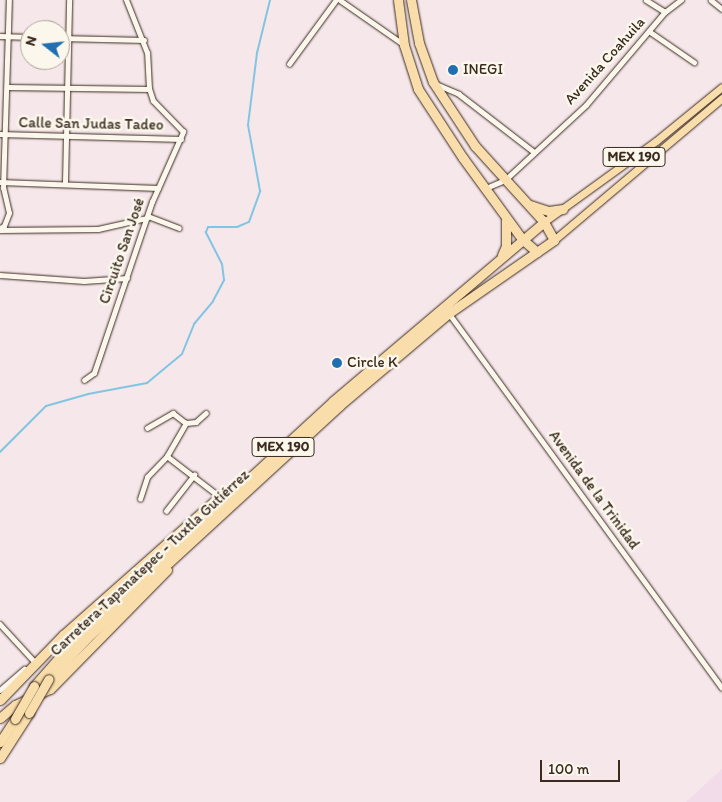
<!DOCTYPE html>
<meta charset="utf-8">
<style>
body{margin:0}
#map{position:relative;width:722px;height:802px;overflow:hidden;background:#f6e7eb;font-family:Itim,sans-serif}
div>[style]{position:absolute}
[style*='--x']{left:calc(var(--x)*1px);top:calc(var(--y)*1px);width:calc(var(--w)*1px);rotate:calc(var(--a)*1deg)}
.built>*{inset:0;background:#f2dcea}
.stream>*{height:2px;margin:-1px;padding:0 1px;transform-origin:1px;border-radius:1px;background:#82c5e3}
.roads{filter:drop-shadow(0 0 1px #3b2a1e) drop-shadow(0 0 1px #3b2a1e)}
.street>*{height:4.5px;margin:-2.25px;padding:0 2.25px;transform-origin:2.25px;border-radius:2.25px;background:#fbf7ec}
.primary>*{height:7px;margin:-3.5px;padding:0 3.5px;transform-origin:3.5px;border-radius:3.5px;background:#f9deab}
.highway>*{height:9px;margin:-4.5px;padding:0 4.5px;transform-origin:4.5px;border-radius:4.5px;background:#f9deab}
.bridges{filter:drop-shadow(0 0 1px #3b2a1e) drop-shadow(0 0 1px #3b2a1e)}
.highway-bridge>*{height:9px;margin:-4.5px;padding:0 4.5px;transform-origin:4.5px;border-radius:4.5px;background:#f9deab}
.dots>*{width:14px;height:14px;translate:-50% -50%;box-sizing:border-box;border:2px solid #fbf7ec;border-radius:50%}
span{translate:-50% -50%;white-space:nowrap;text-align:center;line-height:1.15;-webkit-text-stroke:5px #fbf7ec;paint-order:stroke}
.shield-label span{padding:1px 4px;background:#fbf7ec;border:1px solid;border-radius:4px;-webkit-text-stroke-width:0}
.shield-label{font-size:14px;color:#3b2a1e;font-weight:700}
.street-label{font-size:15px;color:#3b2a1e}
.poi-label{font-size:15px;color:#3b2a1e}
.left{translate:0 -50%;text-align:left}
.north{position:absolute;left:20px;top:20px;width:50px;height:50px;box-sizing:border-box;background:#fbf7ec;border:1px solid #aea59a;border-radius:50%;rotate:286deg;font-size:14px;font-weight:700;line-height:20px;text-align:center;color:#3b2a1e}
.north::after{content:'';display:block;margin:auto;width:18px;height:22px;background:#1f6fb2;clip-path:polygon(50% 0,100% 100%,50% 72%,0 100%)}
.scale{position:absolute;left:540px;top:760px;width:80px;height:22px;box-sizing:border-box;border:2px solid #3b2a1e;border-top:0;padding-left:6px;font-size:15px;line-height:18px;white-space:nowrap;color:#3b2a1e;-webkit-text-stroke:4px #fbf7ec;paint-order:stroke}
</style>
<div id="map">
<div class="built">
<i style="clip-path:polygon(722px 769px,722px 802px,686px 802px,713px 777px)"></i>
</div>
<div class="stream">
<i style="--x:0;--y:452;--w:65;--a:-45"></i>
<i style="--x:46;--y:406;--w:44;--a:-15.9"></i>
<i style="--x:88;--y:394;--w:60;--a:-10.6"></i>
<i style="--x:147;--y:383;--w:45;--a:-39.6"></i>
<i style="--x:182;--y:354;--w:32;--a:-68"></i>
<i style="--x:194;--y:324;--w:30;--a:-50"></i>
<i style="--x:213;--y:301;--w:24;--a:-62"></i>
<i style="--x:224;--y:280;--w:16;--a:-97"></i>
<i style="--x:222;--y:264;--w:36;--a:-117"></i>
<i style="--x:206;--y:232;--w:5;--a:-68"></i>
<i style="--x:208;--y:227;--w:29;--a:0"></i>
<i style="--x:237;--y:227;--w:13;--a:-23"></i>
<i style="--x:249;--y:222;--w:33;--a:-70"></i>
<i style="--x:260;--y:191;--w:67;--a:-100.3"></i>
<i style="--x:248;--y:125;--w:73;--a:-82.9"></i>
<i style="--x:257;--y:53;--w:55;--a:-76.2"></i>
</div>
<div class="roads">
<div class="street">
<i style="--x:340;--y:0;--w:77;--a:34.9"></i>
<i style="--x:646;--y:0;--w:22;--a:32"></i>
<i style="--x:711;--y:0;--w:14;--a:39"></i>
<i style="--x:649;--y:31;--w:55;--a:34.6"></i>
<i style="--x:0;--y:36;--w:30;--a:2"></i>
<i style="--x:60;--y:38;--w:84;--a:1.4"></i>
<i style="--x:289;--y:64;--w:79;--a:-53.7"></i>
<i style="--x:436;--y:84;--w:25;--a:23"></i>
<i style="--x:459;--y:94;--w:95;--a:37.7"></i>
<i style="--x:7;--y:87;--w:142;--a:0.8"></i>
<i style="--x:0;--y:134;--w:181;--a:1.6"></i>
<i style="--x:0;--y:182;--w:158;--a:2.2"></i>
<i style="--x:65;--y:182;--w:182;--a:-88.7"></i>
<i style="--x:486;--y:188;--w:21;--a:-23"></i>
<i style="--x:505;--y:180;--w:110;--a:-42.8"></i>
<i style="--x:586;--y:105;--w:122;--a:-49.7"></i>
<i style="--x:665;--y:12;--w:20;--a:-37"></i>
<i style="--x:148;--y:216;--w:33;--a:21"></i>
<i style="--x:0;--y:228;--w:4;--a:-27"></i>
<i style="--x:4;--y:226;--w:14;--a:-69"></i>
<i style="--x:9;--y:213;--w:26;--a:-103"></i>
<i style="--x:3;--y:188;--w:188;--a:-88.2"></i>
<i style="--x:0;--y:230;--w:98;--a:-0.6"></i>
<i style="--x:98;--y:229;--w:50;--a:-12.7"></i>
<i style="--x:0;--y:275;--w:84;--a:4.1"></i>
<i style="--x:84;--y:281;--w:43;--a:-4"></i>
<i style="--x:448;--y:312;--w:465;--a:53.9"></i>
<i style="--x:84;--y:380;--w:12;--a:-35"></i>
<i style="--x:94;--y:373;--w:181;--a:-71.3"></i>
<i style="--x:152;--y:202;--w:77;--a:-66.1"></i>
<i style="--x:183;--y:132;--w:43;--a:-134.1"></i>
<i style="--x:153;--y:101;--w:13;--a:-108"></i>
<i style="--x:149;--y:89;--w:36;--a:-93"></i>
<i style="--x:147;--y:53;--w:57;--a:-111.6"></i>
<i style="--x:147;--y:428;--w:30;--a:-30"></i>
<i style="--x:173;--y:413;--w:16;--a:38"></i>
<i style="--x:167;--y:456;--w:66;--a:37.6"></i>
<i style="--x:140;--y:499;--w:23;--a:-72"></i>
<i style="--x:147;--y:477;--w:29;--a:-46"></i>
<i style="--x:167;--y:456;--w:38;--a:-60"></i>
<i style="--x:186;--y:423;--w:10;--a:-6"></i>
<i style="--x:196;--y:422;--w:13;--a:-42"></i>
<i style="--x:166;--y:511;--w:46;--a:-52.1"></i>
<i style="--x:0;--y:624;--w:50;--a:47.4"></i>
<i style="--x:0;--y:690;--w:32;--a:-41"></i>
</div>
<div class="primary">
<i style="--x:544;--y:222;--w:138;--a:-35.9"></i>
<i style="--x:656;--y:141;--w:85;--a:-39.3"></i>
<i style="--x:554;--y:240;--w:220;--a:-40.2"></i>
</div>
<div class="highway">
<i style="--x:398;--y:0;--w:45;--a:82.4"></i>
<i style="--x:404;--y:45;--w:46;--a:72.3"></i>
<i style="--x:418;--y:89;--w:82;--a:56.9"></i>
<i style="--x:463;--y:158;--w:100;--a:53.9"></i>
<i style="--x:522;--y:239;--w:20;--a:41"></i>
<i style="--x:530;--y:205;--w:20;--a:18"></i>
<i style="--x:549;--y:211;--w:14;--a:-8"></i>
<i style="--x:502;--y:255;--w:10;--a:-66"></i>
<i style="--x:506;--y:246;--w:26;--a:-90"></i>
<i style="--x:49;--y:679;--w:56;--a:-47.2"></i>
<i style="--x:87;--y:638;--w:343;--a:-42.6"></i>
<i style="--x:339;--y:406;--w:144;--a:-40.2"></i>
<i style="--x:449;--y:313;--w:128;--a:-34.8"></i>
<i style="--x:554;--y:240;--w:21;--a:-119"></i>
<i style="--x:544;--y:222;--w:103;--a:-132.2"></i>
<i style="--x:475;--y:146;--w:77;--a:-123.3"></i>
<i style="--x:433;--y:82;--w:41;--a:-109.7"></i>
<i style="--x:419;--y:43;--w:44;--a:-100.5"></i>
<i style="--x:34;--y:686;--w:69;--a:-48.5"></i>
<i style="--x:80;--y:634;--w:344;--a:-42.6"></i>
<i style="--x:333;--y:401;--w:277;--a:-40.3"></i>
<i style="--x:0;--y:700;--w:91;--a:-45.9"></i>
<i style="--x:63;--y:635;--w:210;--a:-41.5"></i>
<i style="--x:220;--y:496;--w:11;--a:-22"></i>
<i style="--x:0;--y:718;--w:20;--a:-41"></i>
<i style="--x:15;--y:705;--w:38;--a:-25"></i>
<i style="--x:50;--y:689;--w:167;--a:-45.5"></i>
<i style="--x:0;--y:742;--w:27;--a:-57"></i>
<i style="--x:0;--y:758;--w:54;--a:-57.2"></i>
</div>
</div>
<div class="bridges">
<div class="highway-bridge">
<i style="--x:29;--y:713;--w:39;--a:-60"></i>
<i style="--x:15;--y:719;--w:38;--a:-60"></i>
</div>
</div>
<div class="dots">
<i style="left:453px;top:70px;background:#1f6fb2"></i>
<i style="left:337px;top:363px;background:#1f6fb2"></i>
</div>
<div class="shield-label">
<span style="left:634px;top:157px">MEX 190</span>
<span style="left:283px;top:447px">MEX 190</span>
</div>
<div class="street-label">
<span style="left:605px;top:61px;rotate:-48deg">Avenida Coahuila</span>
<span style="left:91px;top:124px;rotate:1deg">Calle San Judas Tadeo</span>
<span style="left:122px;top:251px;rotate:-71deg">Circuito San José</span>
<span style="left:594px;top:490px;rotate:54deg">Avenida de la Trinidad</span>
<span style="left:150px;top:563px;rotate:-43deg">Carretera Tapanatepec - Tuxtla Gutiérrez</span>
</div>
<div class="poi-label">
<span class="left" style="left:463px;top:70px">INEGI</span>
<span class="left" style="left:347px;top:363px">Circle K</span>
</div>
<div class="north">N</div>
<div class="scale">100 m</div>
</div>
